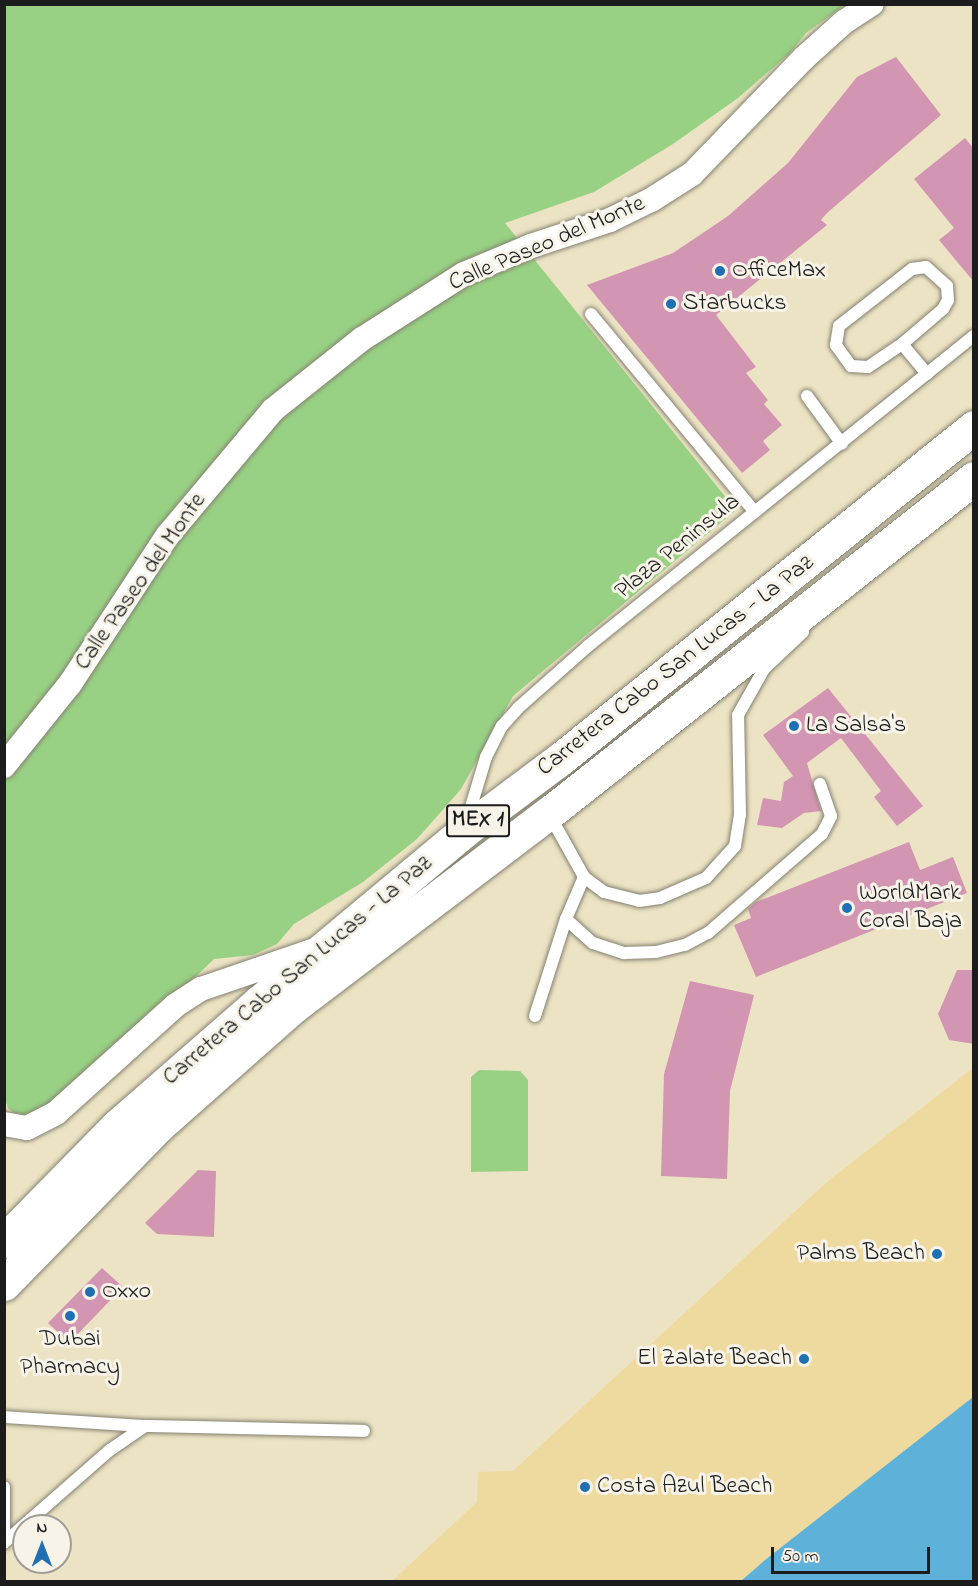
<!DOCTYPE html>
<style>
body{margin:0}
#map{position:relative;width:978px;height:1586px;overflow:hidden;background:#ece3c4;font-family:"Indie Flower",sans-serif}
div>[style]{position:absolute}
[style*='--x']{left:calc(var(--x)*1px);top:calc(var(--y)*1px);width:calc(var(--w)*1px);rotate:calc(var(--a)*1deg)}
.green>*{inset:0;background:#98d184}
.sand>*{inset:0;background:#eeda9e}
.water>*{inset:0;background:#5eb2da}
.building>*{inset:0;background:#d396b2}
.roads{filter:drop-shadow(0 0 2px #848070) drop-shadow(0 0 2px #848070)}
.lane>*{height:12px;margin:-6px;padding:0 6px;transform-origin:6px;border-radius:6px;background:#fff}
.street>*{height:24px;margin:-12px;padding:0 12px;transform-origin:12px;border-radius:12px;background:#fff}
.highway>*{height:33px;margin:-16.5px;padding:0 16.5px;transform-origin:16.5px;border-radius:16.5px;background:#fff}
.dots>*{width:16px;height:16px;translate:-50% -50%;box-sizing:border-box;border:3px solid #f7f3e8;border-radius:50%}
span{translate:-50% -50%;white-space:nowrap;text-align:center;line-height:1.15;-webkit-text-stroke:6px #f7f3e8;paint-order:stroke}
.shield-label span{padding:2px 4px;background:#f7f3e8;border:2px solid;border-radius:4px;-webkit-text-stroke-width:0}
.shield-label{font-size:22px;color:#1c1c1c;font-weight:700}
.street-label{font-size:24px;color:#1c1c1c}
.poi-label{font-size:24px;color:#1c1c1c}
.left{translate:0 -50%;text-align:left}
.right{translate:-100% -50%;text-align:right}
.frame{position:absolute;inset:0;border:6px solid #1c1c1c;pointer-events:none}
.north{position:absolute;left:12px;top:1514px;width:60px;height:60px;box-sizing:border-box;background:#f7f3e8;border:2px solid #9f9d96;border-radius:50%;rotate:0deg;font-size:16px;font-weight:700;line-height:24px;text-align:center;color:#1c1c1c}
.north::after{content:'';display:block;margin:auto;width:21px;height:27px;background:#1f6fb2;clip-path:polygon(50% 0,100% 100%,50% 72%,0 100%)}
.scale{position:absolute;left:771px;top:1547px;width:159px;height:27px;box-sizing:border-box;border:3px solid #1c1c1c;border-top:0;padding-left:8px;font-size:18px;line-height:21px;white-space:nowrap;color:#1c1c1c;-webkit-text-stroke:4px #f7f3e8;paint-order:stroke}
</style>
<div id="map">
<div class="green">
<i style="clip-path:polygon(5px 5px,845px 5px,806px 33px,789px 54px,738px 98px,673px 144px,594px 192px,505px 223px,736px 510px,513px 696px,461px 789px,417px 839px,363px 882px,294px 924px,277px 944px,253px 955px,214px 959px,56px 1113px,18px 1116px,8px 1108px,4px 1097px)"></i>
<i style="clip-path:polygon(479px 1070px,520px 1071px,528px 1080px,528px 1171px,471px 1172px,471px 1077px)"></i>
</div>
<div class="sand">
<i style="clip-path:polygon(973px 1068px,973px 1397px,741px 1581px,391px 1582px,477px 1502px,478px 1472px,513px 1471px,827px 1182px)"></i>
</div>
<div class="water">
<i style="clip-path:polygon(973px 1397px,973px 1581px,741px 1581px,765px 1560px)"></i>
</div>
<div class="building">
<i style="clip-path:polygon(896px 57px,941px 115px,827px 213px,821px 220px,827px 225px,716px 315px,756px 367px,746px 373px,768px 400px,764px 404px,782px 425px,763px 441px,770px 450px,742px 473px,587px 285px,673px 253px,728px 216px,788px 163px,857px 77px)"></i>
<i style="clip-path:polygon(965px 138px,974px 149px,974px 282px,939px 240px,954px 228px,914px 179px)"></i>
<i style="clip-path:polygon(828px 688px,923px 806px,897px 826px,874px 797px,881px 791px,841px 738px,807px 763px,821px 811px,804px 813px,782px 828px,757px 825px,763px 798px,781px 801px,784px 782px,793px 776px,763px 735px)"></i>
<i style="clip-path:polygon(909px 842px,920px 870px,953px 857px,967px 893px,756px 977px,734px 925px,751px 918px,748px 909px,756px 902px)"></i>
<i style="clip-path:polygon(957px 970px,974px 970px,974px 1044px,949px 1040px,938px 1014px)"></i>
<i style="clip-path:polygon(690px 981px,754px 995px,730px 1091px,727px 1179px,661px 1176px,664px 1074px)"></i>
<i style="clip-path:polygon(198px 1170px,216px 1171px,214px 1237px,157px 1234px,145px 1223px)"></i>
<i style="clip-path:polygon(102px 1268px,123px 1287px,73px 1339px,66px 1340px,48px 1323px)"></i>
</div>
<div class="roads">
<div class="lane">
<i style="--x:926;--y:267;--w:28;--a:42"></i>
<i style="--x:947;--y:286;--w:14;--a:86"></i>
<i style="--x:948;--y:300;--w:10;--a:119"></i>
<i style="--x:943;--y:309;--w:54;--a:139.5"></i>
<i style="--x:902;--y:344;--w:41;--a:145.9"></i>
<i style="--x:868;--y:367;--w:17;--a:-177"></i>
<i style="--x:851;--y:366;--w:26;--a:-126"></i>
<i style="--x:836;--y:345;--w:19;--a:-81"></i>
<i style="--x:839;--y:326;--w:93;--a:-38"></i>
<i style="--x:912;--y:269;--w:14;--a:-8"></i>
<i style="--x:591;--y:314;--w:257;--a:50.4"></i>
<i style="--x:902;--y:344;--w:39;--a:50"></i>
<i style="--x:807;--y:396;--w:59;--a:53.9"></i>
<i style="--x:549;--y:814;--w:72;--a:60.9"></i>
<i style="--x:584;--y:877;--w:25;--a:37"></i>
<i style="--x:604;--y:892;--w:36;--a:14"></i>
<i style="--x:639;--y:901;--w:21;--a:-8"></i>
<i style="--x:660;--y:898;--w:50;--a:-23.5"></i>
<i style="--x:706;--y:878;--w:43;--a:-47.8"></i>
<i style="--x:735;--y:846;--w:31;--a:-81"></i>
<i style="--x:740;--y:815;--w:100;--a:-91.1"></i>
<i style="--x:738;--y:715;--w:53;--a:-60.5"></i>
<i style="--x:764;--y:669;--w:54;--a:-43.5"></i>
<i style="--x:467;--y:820;--w:66;--a:-73.2"></i>
<i style="--x:486;--y:757;--w:35;--a:-63"></i>
<i style="--x:502;--y:726;--w:24;--a:-48"></i>
<i style="--x:518;--y:708;--w:94;--a:-41.5"></i>
<i style="--x:588;--y:646;--w:495;--a:-38.8"></i>
<i style="--x:566;--y:919;--w:36;--a:42"></i>
<i style="--x:593;--y:943;--w:33;--a:18"></i>
<i style="--x:624;--y:953;--w:32;--a:-2"></i>
<i style="--x:656;--y:952;--w:30;--a:-14"></i>
<i style="--x:685;--y:945;--w:26;--a:-28"></i>
<i style="--x:708;--y:933;--w:151;--a:-41"></i>
<i style="--x:822;--y:834;--w:20;--a:-63"></i>
<i style="--x:831;--y:816;--w:34;--a:-109"></i>
<i style="--x:535;--y:1016;--w:102;--a:-72.3"></i>
<i style="--x:566;--y:919;--w:46;--a:-66.8"></i>
<i style="--x:4;--y:1417;--w:141;--a:3.7"></i>
<i style="--x:4;--y:1487;--w:56;--a:90"></i>
<i style="--x:6;--y:1541;--w:138;--a:-41.2"></i>
<i style="--x:110;--y:1450;--w:42;--a:-34.4"></i>
<i style="--x:145;--y:1426;--w:219;--a:1.3"></i>
</div>
<div class="street">
<i style="--x:4;--y:766;--w:105;--a:-51.2"></i>
<i style="--x:70;--y:684;--w:178;--a:-56.7"></i>
<i style="--x:168;--y:535;--w:163;--a:-50"></i>
<i style="--x:273;--y:410;--w:114;--a:-38.6"></i>
<i style="--x:362;--y:339;--w:121;--a:-32.5"></i>
<i style="--x:464;--y:274;--w:73;--a:-22.7"></i>
<i style="--x:531;--y:246;--w:83;--a:-18.2"></i>
<i style="--x:610;--y:220;--w:46;--a:-26"></i>
<i style="--x:651;--y:200;--w:49;--a:-32.4"></i>
<i style="--x:692;--y:174;--w:161;--a:-46"></i>
<i style="--x:804;--y:58;--w:54;--a:-42"></i>
<i style="--x:844;--y:22;--w:33;--a:-33"></i>
<i style="--x:4;--y:1124;--w:23;--a:10"></i>
<i style="--x:27;--y:1128;--w:33;--a:-27"></i>
<i style="--x:56;--y:1113;--w:161;--a:-42"></i>
<i style="--x:176;--y:1005;--w:30;--a:-33"></i>
<i style="--x:201;--y:989;--w:117;--a:-18.9"></i>
</div>
<div class="highway">
<i style="--x:4;--y:1241;--w:161;--a:-45.5"></i>
<i style="--x:117;--y:1126;--w:189;--a:-41.1"></i>
<i style="--x:259;--y:1002;--w:267;--a:-39.8"></i>
<i style="--x:464;--y:831;--w:119;--a:-36.8"></i>
<i style="--x:559;--y:760;--w:532;--a:-38.74"></i>
<i style="--x:4;--y:1284;--w:218;--a:-45.7"></i>
<i style="--x:156;--y:1128;--w:183;--a:-41.5"></i>
<i style="--x:293;--y:1007;--w:321;--a:-37.2"></i>
<i style="--x:549;--y:813;--w:541;--a:-38.25"></i>
</div>
</div>
<div class="dots">
<i style="left:720px;top:271px;background:#1f6fb2"></i>
<i style="left:671px;top:304px;background:#1f6fb2"></i>
<i style="left:794px;top:726px;background:#1f6fb2"></i>
<i style="left:847px;top:908px;background:#1f6fb2"></i>
<i style="left:937px;top:1254px;background:#1f6fb2"></i>
<i style="left:90px;top:1292px;background:#1f6fb2"></i>
<i style="left:70px;top:1316px;background:#1f6fb2"></i>
<i style="left:804px;top:1359px;background:#1f6fb2"></i>
<i style="left:585px;top:1487px;background:#1f6fb2"></i>
</div>
<div class="shield-label">
<span style="left:478px;top:821px">MEX 1</span>
</div>
<div class="street-label">
<span style="left:547px;top:244px;rotate:-23deg">Calle Paseo del Monte</span>
<span style="left:678px;top:547px;rotate:-39deg">Plaza Peninsula</span>
<span style="left:141px;top:582px;rotate:-55deg">Calle Paseo del Monte</span>
<span style="left:676px;top:666px;rotate:-38deg">Carretera Cabo San Lucas - La Paz</span>
<span style="left:298px;top:971px;rotate:-40deg">Carretera Cabo San Lucas - La Paz</span>
</div>
<div class="poi-label">
<span class="left" style="left:732px;top:271px">OfficeMax</span>
<span class="left" style="left:683px;top:304px">Starbucks</span>
<span class="left" style="left:806px;top:726px">La Salsa's</span>
<span class="left" style="left:859px;top:908px">WorldMark<br>Coral Baja</span>
<span class="right" style="left:925px;top:1254px">Palms Beach</span>
<span class="left" style="left:102px;top:1292px">Oxxo</span>
<span style="left:70px;top:1354px">Dubai<br>Pharmacy</span>
<span class="right" style="left:792px;top:1359px">El Zalate Beach</span>
<span class="left" style="left:597px;top:1487px">Costa Azul Beach</span>
</div>
<div class="frame"></div>
<div class="north">N</div>
<div class="scale">50 m</div>
</div>
